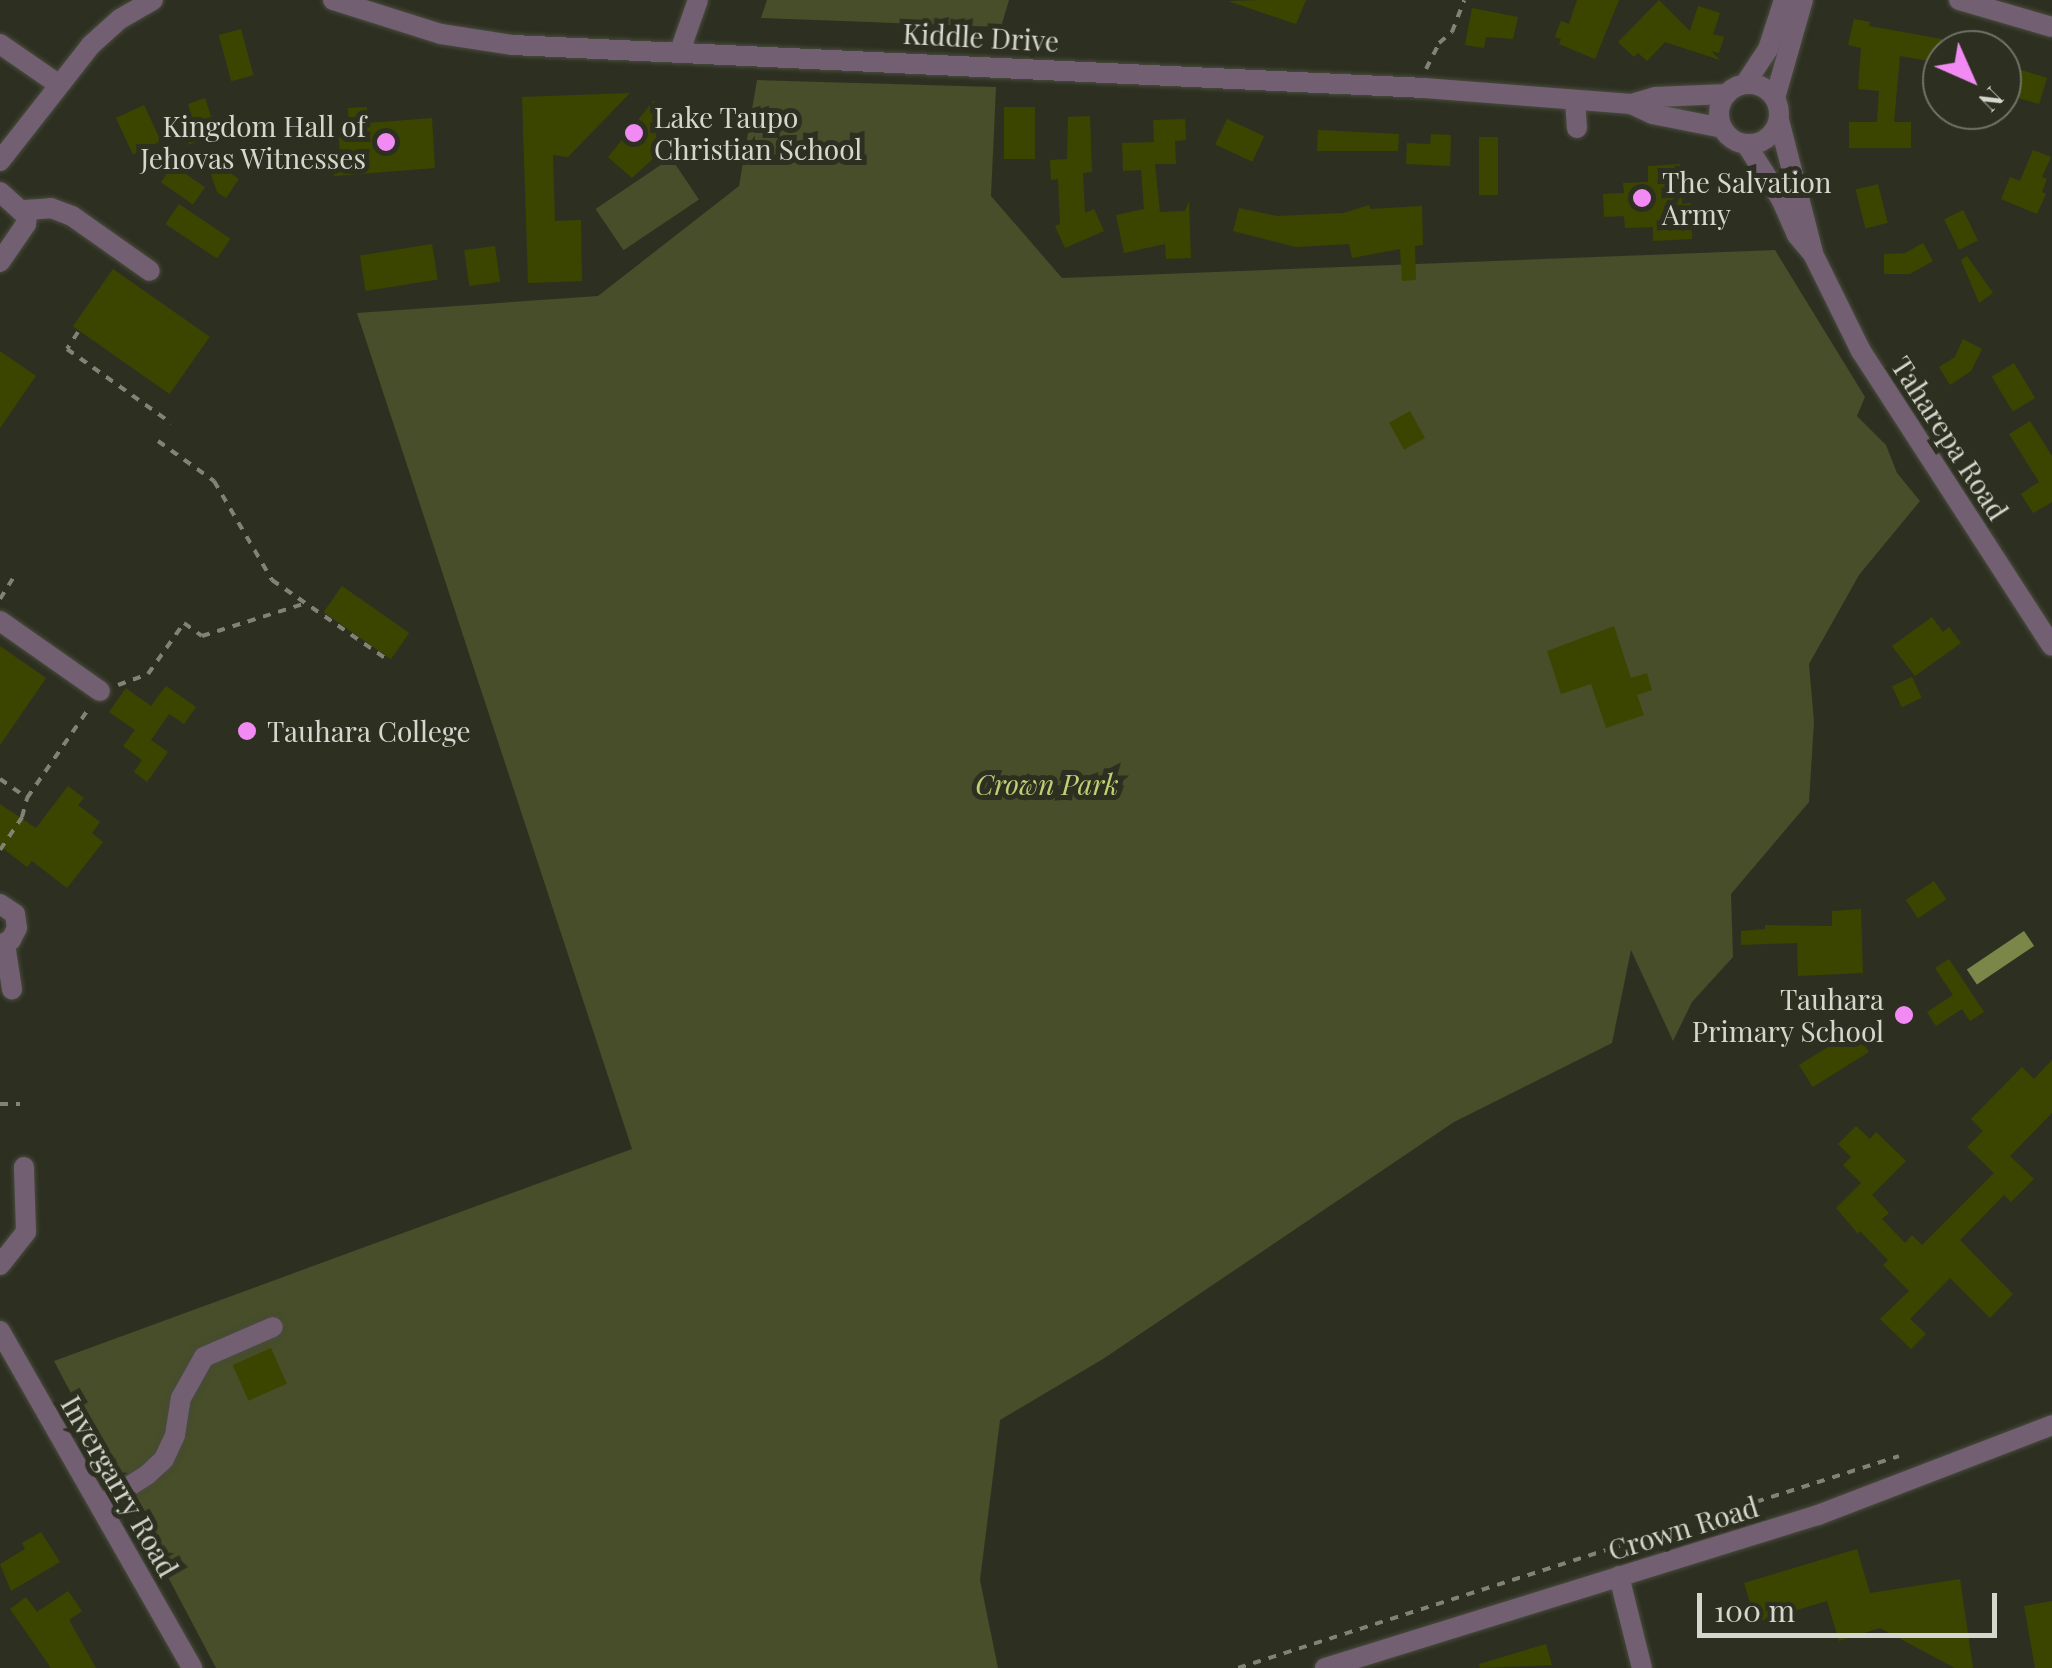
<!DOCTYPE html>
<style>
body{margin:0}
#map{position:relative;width:2052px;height:1668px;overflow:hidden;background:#2d3021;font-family:"Playfair Display",serif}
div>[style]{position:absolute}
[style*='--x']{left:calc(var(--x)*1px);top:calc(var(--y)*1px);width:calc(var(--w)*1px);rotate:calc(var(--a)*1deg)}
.green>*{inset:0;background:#474e29;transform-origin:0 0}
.water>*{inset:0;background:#7b8748;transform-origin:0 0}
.building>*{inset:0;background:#3c4500;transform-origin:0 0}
.path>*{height:4px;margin-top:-2px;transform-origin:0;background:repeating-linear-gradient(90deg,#818377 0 8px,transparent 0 16px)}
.roads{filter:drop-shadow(0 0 2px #484b3d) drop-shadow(0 0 2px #484b3d)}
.minor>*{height:20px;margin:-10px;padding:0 10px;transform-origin:10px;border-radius:10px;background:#735f72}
.minor>.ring{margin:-10px;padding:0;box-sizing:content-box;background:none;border:20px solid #735f72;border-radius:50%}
.dots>*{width:28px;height:28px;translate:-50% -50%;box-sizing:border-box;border:5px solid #2d3021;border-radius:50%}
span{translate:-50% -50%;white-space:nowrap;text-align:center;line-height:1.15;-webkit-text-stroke:10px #2d3021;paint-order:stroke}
.street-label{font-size:28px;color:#d5d7ce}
.poi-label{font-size:28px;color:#d5d7ce}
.left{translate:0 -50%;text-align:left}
.right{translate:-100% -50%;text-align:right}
.park-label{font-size:28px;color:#bfd075;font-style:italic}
.north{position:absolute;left:1922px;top:30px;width:100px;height:100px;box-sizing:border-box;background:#2d3021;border:2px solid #707366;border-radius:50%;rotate:135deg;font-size:28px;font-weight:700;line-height:40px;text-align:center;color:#d5d7ce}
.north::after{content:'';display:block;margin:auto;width:35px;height:45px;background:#f28af3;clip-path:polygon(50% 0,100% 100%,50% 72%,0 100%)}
.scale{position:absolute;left:1697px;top:1593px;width:300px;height:45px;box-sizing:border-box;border:5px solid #d5d7ce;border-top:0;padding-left:12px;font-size:30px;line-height:35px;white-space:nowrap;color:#d5d7ce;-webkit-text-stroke:8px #2d3021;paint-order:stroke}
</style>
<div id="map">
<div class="green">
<i style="clip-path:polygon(767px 0,1009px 0,1001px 27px,761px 18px)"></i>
<i style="clip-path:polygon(757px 80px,996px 87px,991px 196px,1062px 278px,1775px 250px,1865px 397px,1857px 416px,1886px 445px,1897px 473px,1920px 501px,1859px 575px,1809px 664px,1814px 722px,1809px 802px,1731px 894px,1733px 957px,1692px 1002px,1673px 1041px,1631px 950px,1612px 1043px,1454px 1122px,1103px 1359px,1000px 1420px,980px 1580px,998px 1668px,216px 1668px,54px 1361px,632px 1149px,357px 313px,598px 296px,739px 186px)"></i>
<i style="left:671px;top:158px;width:50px;height:91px;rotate:56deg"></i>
</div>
<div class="water">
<i style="left:2024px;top:931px;width:18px;height:69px;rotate:56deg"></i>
</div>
<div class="building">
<i style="clip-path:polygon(1264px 0,1306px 0,1296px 24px,1228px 1px)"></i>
<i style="clip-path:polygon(1577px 0,1619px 0,1595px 59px,1559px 44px,1561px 39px,1555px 37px,1561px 21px,1569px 24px)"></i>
<i style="clip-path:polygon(1659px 0,1690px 31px,1698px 6px,1720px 13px,1713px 34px,1724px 37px,1719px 53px,1711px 51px,1720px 60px,1665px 42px,1647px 61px,1638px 53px,1634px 57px,1618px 42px)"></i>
<i style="clip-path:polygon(1472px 8px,1518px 17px,1513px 39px,1486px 37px,1484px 48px,1465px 45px)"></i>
<i style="clip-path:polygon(1854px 19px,1870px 22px,1869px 26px,1942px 39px,1942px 63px,1900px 56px,1894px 122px,1911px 122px,1911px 148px,1849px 148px,1849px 122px,1877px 122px,1879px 91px,1858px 89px,1861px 48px,1848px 45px)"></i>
<i style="left:241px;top:29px;width:48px;height:23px;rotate:75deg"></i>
<i style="clip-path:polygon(2002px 64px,2047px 78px,2039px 104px,2002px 93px)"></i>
<i style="clip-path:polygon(630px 93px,568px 157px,553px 155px,555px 221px,581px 220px,582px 281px,528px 283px,522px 97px)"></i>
<i style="clip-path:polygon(205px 98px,217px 135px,187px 145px,207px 118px,194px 124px,188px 104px)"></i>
<i style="clip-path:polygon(654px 100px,657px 155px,632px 178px,608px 157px)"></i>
<i style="left:144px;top:105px;width:40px;height:31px;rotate:65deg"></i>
<i style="clip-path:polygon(367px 107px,368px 123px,432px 118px,435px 168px,334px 176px,332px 159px,340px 159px,338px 125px,349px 124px,348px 108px)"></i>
<i style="left:1004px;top:107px;width:31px;height:52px"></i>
<i style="clip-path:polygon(1090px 116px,1092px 172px,1083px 173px,1085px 213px,1094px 209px,1104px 231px,1065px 248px,1055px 226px,1060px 224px,1058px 179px,1051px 180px,1050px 160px,1067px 159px,1068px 117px)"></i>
<i style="clip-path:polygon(1185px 119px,1186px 140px,1175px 141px,1176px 164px,1155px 164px,1160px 212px,1185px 211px,1189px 201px,1191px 258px,1166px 259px,1165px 244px,1124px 253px,1116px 215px,1144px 209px,1141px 170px,1123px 171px,1122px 143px,1154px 142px,1153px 120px)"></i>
<i style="left:1227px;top:119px;width:41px;height:28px;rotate:25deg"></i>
<i style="clip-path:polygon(1318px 130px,1399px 134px,1398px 151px,1317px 151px)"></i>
<i style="clip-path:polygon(1431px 134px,1451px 135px,1450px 166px,1406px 164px,1407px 143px,1430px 144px)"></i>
<i style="left:1479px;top:137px;width:19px;height:58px"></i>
<i style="clip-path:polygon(2033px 150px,2051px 157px,2042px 177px,2047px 179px,2042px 192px,2046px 194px,2037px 214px,2001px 199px,2010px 177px,2020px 181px)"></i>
<i style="clip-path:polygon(205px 156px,239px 179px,226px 198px,217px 192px)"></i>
<i style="clip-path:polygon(1680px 164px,1682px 204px,1691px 203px,1692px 239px,1653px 241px,1653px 227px,1625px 228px,1624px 216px,1604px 217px,1603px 194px,1624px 193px,1623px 183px,1648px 182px,1648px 166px)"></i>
<i style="left:173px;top:165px;width:39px;height:21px;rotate:35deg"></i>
<i style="left:1878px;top:184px;width:40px;height:23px;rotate:76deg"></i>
<i style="left:179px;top:204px;width:62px;height:24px;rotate:34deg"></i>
<i style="clip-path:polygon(1369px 205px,1370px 209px,1422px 206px,1423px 245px,1415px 246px,1416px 280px,1402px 281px,1400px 249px,1352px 258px,1349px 244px,1296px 247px,1233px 231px,1239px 208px,1277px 216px,1344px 213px)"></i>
<i style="left:1963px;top:210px;width:34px;height:21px;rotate:64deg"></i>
<i style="clip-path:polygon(1923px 243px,1933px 261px,1910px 274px,1884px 274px,1884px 254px,1905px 253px)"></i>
<i style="left:432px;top:244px;width:36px;height:73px;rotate:81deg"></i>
<i style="left:495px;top:246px;width:36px;height:31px;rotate:82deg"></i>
<i style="clip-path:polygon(1967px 256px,1993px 293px,1979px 303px,1961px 260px)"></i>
<i style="left:113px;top:269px;width:118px;height:70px;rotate:35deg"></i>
<i style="clip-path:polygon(1963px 339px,1982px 349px,1971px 371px,1950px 385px,1939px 367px,1955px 357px)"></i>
<i style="clip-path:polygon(0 351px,36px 376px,0 428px)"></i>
<i style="left:2014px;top:363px;width:41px;height:26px;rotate:59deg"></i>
<i style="left:1410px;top:411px;width:31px;height:24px;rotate:61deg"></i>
<i style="clip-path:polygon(2030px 421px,2052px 456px,2052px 502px,2033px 513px,2021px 494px,2039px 482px,2009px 434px)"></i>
<i style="left:342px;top:586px;width:82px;height:32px;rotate:35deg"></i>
<i style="clip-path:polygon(1932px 617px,1943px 632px,1949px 627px,1961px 643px,1915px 676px,1892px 646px)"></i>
<i style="clip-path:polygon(1614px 626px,1631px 678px,1647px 673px,1652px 690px,1637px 695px,1644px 715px,1606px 728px,1591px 684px,1561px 694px,1547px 651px)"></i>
<i style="clip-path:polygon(0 646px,46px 678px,0 745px)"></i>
<i style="left:1912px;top:677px;width:23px;height:22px;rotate:65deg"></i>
<i style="clip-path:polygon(166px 686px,196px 707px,184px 724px,169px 714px,151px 740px,168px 752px,147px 782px,134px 772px,142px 760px,123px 746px,135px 730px,109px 712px,126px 688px,151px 706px)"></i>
<i style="clip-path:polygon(68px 786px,84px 798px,78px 805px,100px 822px,92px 833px,103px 842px,67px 888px,32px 861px,27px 867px,0 846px,0 804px,36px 828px)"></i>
<i style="left:1934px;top:881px;width:22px;height:34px;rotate:56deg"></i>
<i style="clip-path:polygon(1861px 909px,1863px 973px,1798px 976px,1797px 943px,1741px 945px,1741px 931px,1765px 929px,1765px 925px,1832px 926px,1832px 911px)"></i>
<i style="clip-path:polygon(1949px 959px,1984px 1012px,1970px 1021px,1962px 1009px,1936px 1026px,1927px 1012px,1953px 995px,1935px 968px)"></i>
<i style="left:1855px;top:1030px;width:26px;height:66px;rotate:58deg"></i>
<i style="clip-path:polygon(2052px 1060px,2052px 1113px,2010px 1156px,2034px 1179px,2011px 1202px,2004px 1195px,1960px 1240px,2013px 1294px,1990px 1318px,1950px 1278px,1910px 1319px,1926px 1334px,1911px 1349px,1880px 1319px,1909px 1291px,1883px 1265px,1888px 1260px,1860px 1231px,1858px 1234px,1836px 1208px,1861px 1183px,1843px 1165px,1851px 1157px,1838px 1144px,1856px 1126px,1870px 1139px,1876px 1132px,1906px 1161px,1872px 1195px,1889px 1213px,1882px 1219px,1905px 1243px,1912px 1235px,1922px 1245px,1994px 1173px,1967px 1147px,1983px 1131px,1971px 1119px,2022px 1067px,2034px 1079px)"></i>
<i style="left:271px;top:1348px;width:39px;height:42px;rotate:66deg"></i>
<i style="clip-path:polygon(41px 1532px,60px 1562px,11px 1591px,0 1564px,25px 1549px,22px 1543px)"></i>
<i style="clip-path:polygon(1857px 1549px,1870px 1593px,1960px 1579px,1973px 1668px,1955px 1668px,1880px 1628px,1839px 1641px,1827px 1601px,1756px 1622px,1744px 1583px)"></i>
<i style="clip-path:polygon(68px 1591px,82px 1611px,69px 1620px,96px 1668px,51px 1668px,10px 1609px,26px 1597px,37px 1612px)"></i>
<i style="clip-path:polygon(2052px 1601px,2052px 1668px,2035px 1668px,2024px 1606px)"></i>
<i style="clip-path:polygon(1546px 1644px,1552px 1665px,1480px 1668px,1479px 1664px)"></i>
</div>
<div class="path">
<i style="--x:1426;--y:69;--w:29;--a:-63"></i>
<i style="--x:1439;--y:43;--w:17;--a:-40"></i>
<i style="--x:1452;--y:32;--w:34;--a:-69"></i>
<i style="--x:78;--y:332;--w:20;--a:123"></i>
<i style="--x:67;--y:349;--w:128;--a:35.4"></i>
<i style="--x:158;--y:441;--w:69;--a:35.5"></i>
<i style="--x:214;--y:481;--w:115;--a:59.6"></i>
<i style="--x:272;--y:580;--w:141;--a:34.6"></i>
<i style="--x:0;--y:599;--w:26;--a:-58"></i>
<i style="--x:118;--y:685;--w:32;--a:-20"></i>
<i style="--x:148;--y:674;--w:62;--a:-54.8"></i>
<i style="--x:184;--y:623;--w:22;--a:36"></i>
<i style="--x:202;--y:636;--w:109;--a:-17.6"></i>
<i style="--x:0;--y:779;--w:33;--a:35"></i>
<i style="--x:27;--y:798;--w:109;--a:-55.4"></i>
<i style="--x:0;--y:850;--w:40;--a:-56"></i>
<i style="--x:22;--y:817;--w:20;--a:-75"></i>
<i style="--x:0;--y:1104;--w:20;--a:0"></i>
<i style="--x:1238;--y:1668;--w:694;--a:-17.78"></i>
</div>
<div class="roads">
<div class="minor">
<i style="--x:333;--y:0;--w:113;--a:17.5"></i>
<i style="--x:441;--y:34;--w:73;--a:8.7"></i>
<i style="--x:513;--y:45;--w:912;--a:2.7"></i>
<i style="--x:1424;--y:88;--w:208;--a:4.4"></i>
<i style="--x:1631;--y:104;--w:23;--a:25"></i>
<i style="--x:1652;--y:114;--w:72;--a:11.2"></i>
<i style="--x:1959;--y:0;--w:97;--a:16.2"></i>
<i style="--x:0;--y:44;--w:70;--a:34.6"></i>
<i style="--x:680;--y:51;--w:54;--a:-70.6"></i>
<i style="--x:1745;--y:84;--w:42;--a:-56.7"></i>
<i style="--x:1768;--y:49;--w:52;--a:-71.9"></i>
<i class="ring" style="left:1719px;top:84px;width:40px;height:40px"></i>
<i style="--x:1775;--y:98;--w:102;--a:-74.1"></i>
<i style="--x:1575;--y:100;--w:28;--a:86"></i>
<i style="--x:1631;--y:104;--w:25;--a:-16"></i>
<i style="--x:1655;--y:97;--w:72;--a:-2.4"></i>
<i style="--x:1779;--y:120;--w:136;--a:75.6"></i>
<i style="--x:1746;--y:144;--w:65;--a:57.5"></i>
<i style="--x:1781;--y:199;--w:39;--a:66"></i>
<i style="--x:1797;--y:235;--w:25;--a:50"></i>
<i style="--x:1813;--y:254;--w:108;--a:63.7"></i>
<i style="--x:1861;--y:351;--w:351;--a:57.1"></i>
<i style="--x:0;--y:161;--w:147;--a:-51.9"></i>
<i style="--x:91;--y:45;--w:39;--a:-42"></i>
<i style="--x:120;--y:19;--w:38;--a:-30"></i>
<i style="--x:0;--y:192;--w:36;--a:42"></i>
<i style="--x:27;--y:216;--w:8;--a:97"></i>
<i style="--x:26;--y:224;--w:46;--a:124.4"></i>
<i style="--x:25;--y:210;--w:26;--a:-4"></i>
<i style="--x:51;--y:208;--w:22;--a:21"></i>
<i style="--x:72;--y:216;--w:95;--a:35.2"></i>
<i style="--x:0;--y:621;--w:122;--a:35"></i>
<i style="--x:0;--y:904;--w:18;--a:34"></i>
<i style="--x:15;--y:914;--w:14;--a:82"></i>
<i style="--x:17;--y:928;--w:13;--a:117"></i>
<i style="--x:11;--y:940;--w:12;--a:156"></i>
<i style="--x:5;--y:944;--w:46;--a:81.2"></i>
<i style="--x:0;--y:1265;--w:42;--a:-51.8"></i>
<i style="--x:26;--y:1232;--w:65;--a:-91.8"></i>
<i style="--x:0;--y:1331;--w:388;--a:60.3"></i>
<i style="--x:100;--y:1505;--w:56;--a:-32.6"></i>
<i style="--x:147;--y:1475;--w:23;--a:-43"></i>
<i style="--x:164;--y:1459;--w:26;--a:-65"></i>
<i style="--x:175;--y:1435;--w:37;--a:-81"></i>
<i style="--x:181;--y:1398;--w:47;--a:-60.7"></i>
<i style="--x:204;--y:1357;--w:75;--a:-23.5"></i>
<i style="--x:1619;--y:1576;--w:95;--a:76"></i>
<i style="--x:1325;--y:1668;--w:516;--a:-17.24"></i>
<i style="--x:1818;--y:1515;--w:251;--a:-21"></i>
</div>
</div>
<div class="dots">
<i style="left:634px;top:133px;background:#f28af3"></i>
<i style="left:386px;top:142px;background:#f28af3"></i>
<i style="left:1642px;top:198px;background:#f28af3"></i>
<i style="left:247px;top:731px;background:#f28af3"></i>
<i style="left:1904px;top:1015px;background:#f28af3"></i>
</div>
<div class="street-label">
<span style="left:981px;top:37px;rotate:3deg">Kiddle Drive</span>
<span style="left:1950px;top:438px;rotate:57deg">Taharepa Road</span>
<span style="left:120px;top:1486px;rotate:60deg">Invergarry Road</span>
<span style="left:1683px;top:1528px;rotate:-17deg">Crown Road</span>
</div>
<div class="poi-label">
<span class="left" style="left:654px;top:133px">Lake Taupo<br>Christian School</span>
<span class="right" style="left:366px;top:142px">Kingdom Hall of<br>Jehovas Witnesses</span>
<span class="left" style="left:1662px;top:198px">The Salvation<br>Army</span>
<span class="left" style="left:267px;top:731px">Tauhara College</span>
<span class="right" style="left:1884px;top:1015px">Tauhara<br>Primary School</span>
</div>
<div class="park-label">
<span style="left:1047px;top:784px">Crown Park</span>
</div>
<div class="north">N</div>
<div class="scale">100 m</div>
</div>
